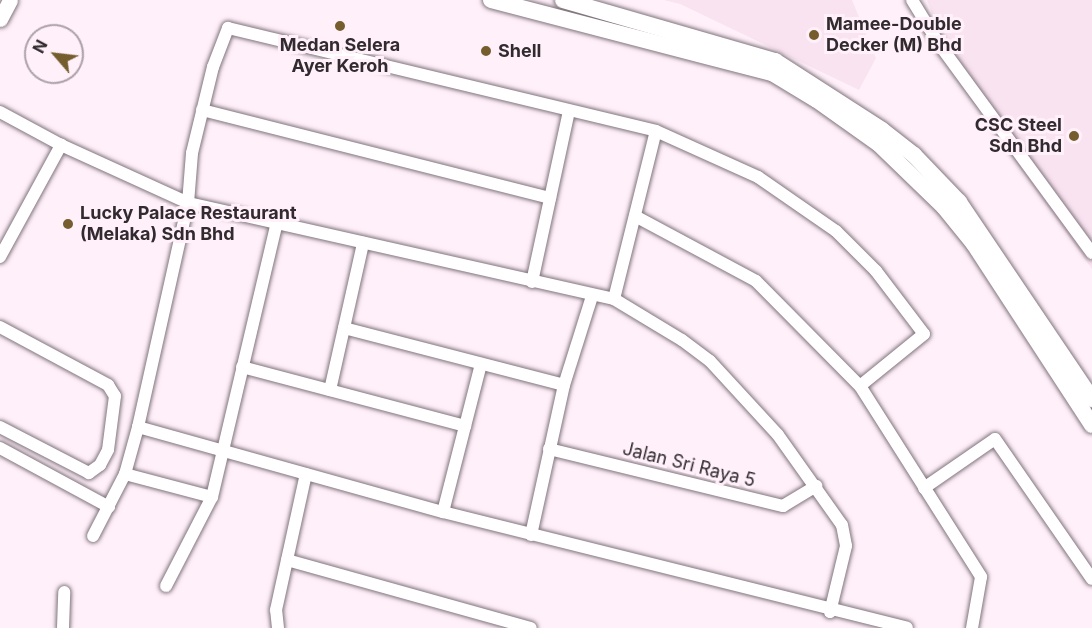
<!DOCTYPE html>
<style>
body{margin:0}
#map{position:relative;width:1092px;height:628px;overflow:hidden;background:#fff0fa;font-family:Inter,sans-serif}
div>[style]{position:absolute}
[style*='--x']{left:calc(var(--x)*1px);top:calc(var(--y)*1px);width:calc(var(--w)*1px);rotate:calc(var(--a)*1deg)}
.built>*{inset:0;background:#f9e3f1}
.roads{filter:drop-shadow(0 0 2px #81747c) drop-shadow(0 0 2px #81747c)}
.minor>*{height:12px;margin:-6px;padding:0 6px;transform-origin:6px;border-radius:6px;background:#fff}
.major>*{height:15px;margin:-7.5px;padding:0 7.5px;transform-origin:7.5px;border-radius:7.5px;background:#fff}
.highway>*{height:16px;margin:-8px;padding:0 8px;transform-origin:8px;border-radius:8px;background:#fff}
.dots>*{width:16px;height:16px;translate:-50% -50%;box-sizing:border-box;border:3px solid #fff0fa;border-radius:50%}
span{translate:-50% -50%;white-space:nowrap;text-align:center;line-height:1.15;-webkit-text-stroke:6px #fff0fa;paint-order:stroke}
.poi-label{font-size:18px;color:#312b2f;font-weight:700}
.left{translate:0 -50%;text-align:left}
.right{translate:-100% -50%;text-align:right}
.street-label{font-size:18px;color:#312b2f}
.north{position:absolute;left:24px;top:24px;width:60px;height:60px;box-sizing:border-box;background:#fff0fa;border:2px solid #ada1a9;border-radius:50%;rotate:298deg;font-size:16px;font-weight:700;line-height:24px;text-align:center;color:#312b2f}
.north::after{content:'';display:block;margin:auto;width:21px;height:27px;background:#755d2e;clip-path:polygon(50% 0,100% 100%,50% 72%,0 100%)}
</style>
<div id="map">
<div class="built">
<i style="clip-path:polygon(664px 0,852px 0,876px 58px,859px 90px,680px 4px)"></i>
<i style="clip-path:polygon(927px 0,1092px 0,1092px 269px,956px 78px)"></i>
</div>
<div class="roads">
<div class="minor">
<i style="--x:912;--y:0;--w:52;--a:58.5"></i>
<i style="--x:939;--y:44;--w:259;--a:53.8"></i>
<i style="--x:202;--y:110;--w:359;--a:14.2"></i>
<i style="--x:0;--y:112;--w:69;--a:28.4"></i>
<i style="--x:61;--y:145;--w:140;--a:24.5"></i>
<i style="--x:188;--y:203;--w:437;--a:12.7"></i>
<i style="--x:614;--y:299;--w:79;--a:31.1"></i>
<i style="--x:682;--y:340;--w:35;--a:37"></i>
<i style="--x:710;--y:361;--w:100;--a:47.4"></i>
<i style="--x:778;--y:435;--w:110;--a:54.6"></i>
<i style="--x:842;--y:525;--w:21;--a:79"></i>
<i style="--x:846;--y:546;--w:68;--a:103.6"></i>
<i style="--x:635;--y:216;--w:137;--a:28.2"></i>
<i style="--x:756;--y:281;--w:148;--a:45.3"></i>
<i style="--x:860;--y:386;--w:226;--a:57.6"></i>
<i style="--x:981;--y:577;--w:52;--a:100"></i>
<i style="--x:0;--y:257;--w:128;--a:-61.4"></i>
<i style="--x:532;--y:282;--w:175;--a:-77.8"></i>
<i style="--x:614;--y:299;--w:173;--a:-76"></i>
<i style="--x:0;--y:327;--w:123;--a:28.2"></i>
<i style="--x:108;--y:385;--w:13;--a:58"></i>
<i style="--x:115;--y:396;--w:54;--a:97.4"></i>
<i style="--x:108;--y:450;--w:17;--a:118"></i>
<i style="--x:100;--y:465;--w:14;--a:144"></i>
<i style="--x:89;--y:473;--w:100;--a:-152.7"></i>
<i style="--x:344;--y:328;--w:227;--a:14.5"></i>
<i style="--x:242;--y:367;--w:231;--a:14.8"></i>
<i style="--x:330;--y:390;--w:151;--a:-77.3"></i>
<i style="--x:138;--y:427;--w:317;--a:15.6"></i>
<i style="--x:443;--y:512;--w:478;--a:14"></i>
<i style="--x:0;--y:448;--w:124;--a:28.4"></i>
<i style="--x:549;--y:449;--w:241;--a:13.7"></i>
<i style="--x:783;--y:506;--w:39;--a:-31"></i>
<i style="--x:125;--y:474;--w:90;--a:14.8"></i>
<i style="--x:924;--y:488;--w:86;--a:-34.6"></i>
<i style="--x:995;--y:439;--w:170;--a:55.3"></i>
<i style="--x:443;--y:512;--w:153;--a:-75.6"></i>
<i style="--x:531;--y:535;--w:154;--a:-77.6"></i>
<i style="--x:564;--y:385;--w:93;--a:-72.5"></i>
<i style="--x:93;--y:536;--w:70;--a:-62.7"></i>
<i style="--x:125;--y:474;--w:49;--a:-74.5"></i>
<i style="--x:138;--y:427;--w:230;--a:-77.4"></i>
<i style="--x:188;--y:203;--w:50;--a:-85.4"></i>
<i style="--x:192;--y:153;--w:89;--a:-76.3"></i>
<i style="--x:213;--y:67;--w:42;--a:-69"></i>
<i style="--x:228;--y:28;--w:440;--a:13.5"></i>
<i style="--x:656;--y:131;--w:112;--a:24.3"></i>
<i style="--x:758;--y:177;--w:95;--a:34.7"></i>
<i style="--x:836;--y:231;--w:57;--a:45"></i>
<i style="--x:876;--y:271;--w:79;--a:52.7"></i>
<i style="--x:924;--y:334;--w:82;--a:140.9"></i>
<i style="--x:287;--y:560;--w:253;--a:15.6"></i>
<i style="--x:166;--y:586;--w:100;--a:-62.7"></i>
<i style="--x:212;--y:497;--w:282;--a:-76.7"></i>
<i style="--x:63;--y:628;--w:36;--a:-88"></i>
<i style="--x:278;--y:628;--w:18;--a:-96"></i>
<i style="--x:276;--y:610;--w:139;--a:-77.6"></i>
</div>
<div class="major">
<i style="--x:0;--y:19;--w:21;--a:-62"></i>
</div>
<div class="highway">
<i style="--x:491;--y:0;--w:290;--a:14.6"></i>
<i style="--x:772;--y:73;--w:52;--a:31"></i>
<i style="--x:817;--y:100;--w:76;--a:35.4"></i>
<i style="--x:879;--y:144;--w:91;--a:44.1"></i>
<i style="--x:944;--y:207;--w:48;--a:51"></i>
<i style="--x:974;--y:244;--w:216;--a:56.9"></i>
<i style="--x:563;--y:0;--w:221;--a:16.1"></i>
<i style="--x:775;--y:61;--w:127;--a:32.8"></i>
<i style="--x:882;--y:130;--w:41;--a:38"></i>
<i style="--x:914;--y:155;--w:65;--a:46.2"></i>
<i style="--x:959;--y:202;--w:238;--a:56"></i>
</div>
</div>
<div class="dots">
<i style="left:340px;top:26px;background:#755d2e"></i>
<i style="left:814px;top:35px;background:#755d2e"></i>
<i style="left:486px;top:51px;background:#755d2e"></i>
<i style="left:1074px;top:136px;background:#755d2e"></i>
<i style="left:68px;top:224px;background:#755d2e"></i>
</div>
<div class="poi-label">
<span class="left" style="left:826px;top:35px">Mamee-Double<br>Decker (M) Bhd</span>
<span style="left:340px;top:56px">Medan Selera<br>Ayer Keroh</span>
<span class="left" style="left:498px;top:51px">Shell</span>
<span class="right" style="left:1062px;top:136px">CSC Steel<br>Sdn Bhd</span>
<span class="left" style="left:80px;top:224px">Lucky Palace Restaurant<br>(Melaka) Sdn Bhd</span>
</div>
<div class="street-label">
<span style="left:689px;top:465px;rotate:14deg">Jalan Sri Raya 5</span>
</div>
<div class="north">N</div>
</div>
